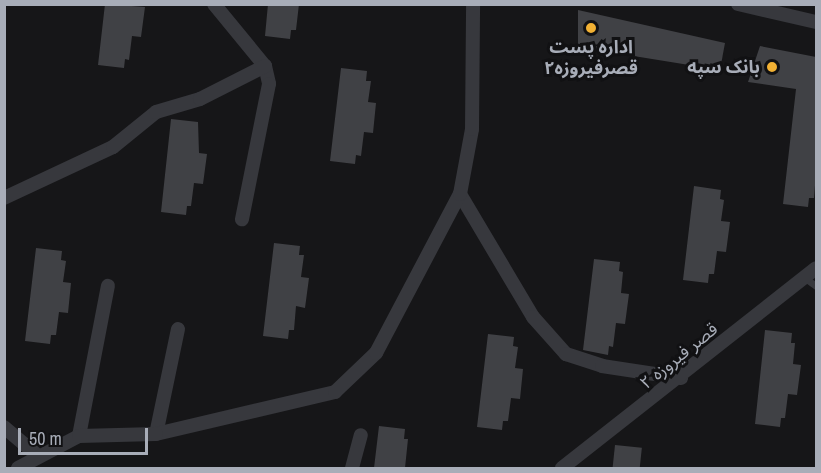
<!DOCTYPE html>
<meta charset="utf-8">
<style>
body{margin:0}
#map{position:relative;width:821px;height:473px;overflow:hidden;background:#161618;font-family:"Archivo Narrow","Noto Sans Arabic",sans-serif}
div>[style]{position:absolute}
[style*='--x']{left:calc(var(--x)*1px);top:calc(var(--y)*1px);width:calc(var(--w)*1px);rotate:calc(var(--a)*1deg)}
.building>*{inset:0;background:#404145;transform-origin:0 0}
.lane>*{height:7px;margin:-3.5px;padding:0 3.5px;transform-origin:3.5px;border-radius:3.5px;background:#37383d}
.street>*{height:14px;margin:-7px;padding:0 7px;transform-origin:7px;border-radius:7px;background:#37383d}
.dots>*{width:16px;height:16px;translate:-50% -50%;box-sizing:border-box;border:3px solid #111113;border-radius:50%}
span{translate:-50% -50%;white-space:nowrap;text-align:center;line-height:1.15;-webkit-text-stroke:6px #111113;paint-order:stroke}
.poi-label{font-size:18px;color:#a8adb8;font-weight:700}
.right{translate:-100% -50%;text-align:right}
.street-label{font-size:18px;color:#a8adb8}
.frame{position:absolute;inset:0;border:6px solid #a8adb8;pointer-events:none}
.scale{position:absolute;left:18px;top:428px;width:130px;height:27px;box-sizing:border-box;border:3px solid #a8adb8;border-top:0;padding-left:8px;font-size:18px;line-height:21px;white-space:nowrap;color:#a8adb8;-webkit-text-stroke:4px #111113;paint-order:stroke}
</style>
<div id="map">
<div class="building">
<i style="clip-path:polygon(105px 4px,145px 7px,141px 37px,132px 36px,129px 60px,125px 59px,124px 68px,98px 65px)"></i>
<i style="clip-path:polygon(268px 4px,299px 4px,296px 30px,291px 30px,290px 39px,265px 36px)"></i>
<i style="clip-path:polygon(578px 10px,725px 43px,720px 70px,578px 47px)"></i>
<i style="clip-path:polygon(760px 46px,816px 57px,816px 173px,814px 198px,809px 198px,808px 207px,783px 204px,796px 89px,748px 82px)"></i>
<i style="clip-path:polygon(341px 68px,367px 71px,366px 81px,371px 81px,368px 102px,376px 103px,373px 133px,364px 132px,361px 156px,356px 155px,355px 164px,330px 161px)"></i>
<i style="clip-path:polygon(171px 119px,198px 122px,199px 153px,207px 154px,203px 184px,194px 183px,191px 206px,187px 206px,186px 215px,161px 212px)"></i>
<i style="clip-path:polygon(694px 186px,721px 190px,720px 199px,724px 200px,721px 221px,730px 222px,726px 252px,717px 251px,714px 274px,709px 274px,708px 283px,683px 280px)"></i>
<i style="clip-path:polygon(274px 243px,300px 246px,299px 255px,304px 255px,301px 277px,309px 278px,305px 308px,296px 306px,294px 330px,289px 330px,288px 339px,263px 336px)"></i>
<i style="clip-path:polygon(36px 248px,62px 251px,61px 260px,66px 261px,63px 282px,71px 283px,68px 313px,59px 312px,56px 335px,51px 335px,50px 344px,25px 341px)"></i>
<i style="clip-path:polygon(594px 259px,620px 262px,619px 271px,623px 272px,621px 293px,629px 294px,625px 324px,616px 323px,613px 347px,609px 346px,608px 355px,583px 350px)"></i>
<i style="clip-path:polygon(765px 330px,792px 333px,791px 343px,795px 343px,793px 364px,801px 365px,797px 395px,788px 394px,785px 418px,781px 418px,780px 427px,755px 424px)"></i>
<i style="clip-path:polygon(488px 334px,514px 337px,513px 346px,518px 347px,515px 368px,523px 369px,520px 399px,511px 398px,508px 421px,503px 421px,502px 430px,477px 427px)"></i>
<i style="clip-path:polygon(379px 426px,405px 429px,404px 439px,408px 439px,405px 468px,374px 468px)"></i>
<i style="left:615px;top:445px;width:27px;height:23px;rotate:6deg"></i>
</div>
<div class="lane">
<i style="--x:805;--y:278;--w:14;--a:36"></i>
</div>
<div class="street">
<i style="--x:214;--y:4;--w:80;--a:50.6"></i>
<i style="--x:265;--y:66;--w:18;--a:77"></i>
<i style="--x:269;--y:84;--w:138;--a:101.3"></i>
<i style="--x:738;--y:4;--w:80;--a:13"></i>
<i style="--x:460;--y:194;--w:143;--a:59.3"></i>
<i style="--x:533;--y:317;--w:50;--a:48.3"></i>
<i style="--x:566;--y:354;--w:38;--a:18"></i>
<i style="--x:602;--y:366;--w:80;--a:8.6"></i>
<i style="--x:4;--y:198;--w:120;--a:-25.1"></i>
<i style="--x:113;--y:147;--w:55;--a:-39.1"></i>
<i style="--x:156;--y:112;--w:46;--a:-16.5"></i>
<i style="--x:200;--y:99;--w:73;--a:-26.9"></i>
<i style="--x:178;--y:329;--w:107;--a:101.8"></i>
<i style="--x:156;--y:434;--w:184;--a:-13.2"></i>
<i style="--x:335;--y:392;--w:57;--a:-43.6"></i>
<i style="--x:376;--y:353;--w:180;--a:-62.2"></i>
<i style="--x:460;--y:194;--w:66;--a:-79.5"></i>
<i style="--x:472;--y:129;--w:125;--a:-89.5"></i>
<i style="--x:4;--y:427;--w:43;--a:40.3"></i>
<i style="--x:79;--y:436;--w:153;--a:-79.1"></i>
<i style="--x:18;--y:468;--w:69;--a:-27.7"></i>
<i style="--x:79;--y:436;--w:77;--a:-1.5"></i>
<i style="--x:352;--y:468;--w:34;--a:-75"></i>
<i style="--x:562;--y:468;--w:323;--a:-38.2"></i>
</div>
<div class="dots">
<i style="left:591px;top:28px;background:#f2b134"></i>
<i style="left:772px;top:67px;background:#f2b134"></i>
</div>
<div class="poi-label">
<span style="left:591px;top:58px">اداره پست<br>قصرفیروزه۲</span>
<span class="right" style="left:760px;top:67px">بانک سپه</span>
</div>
<div class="street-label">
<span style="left:679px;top:356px;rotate:-39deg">قصر فیروزه ۲</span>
</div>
<div class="frame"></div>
<div class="scale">50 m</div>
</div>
